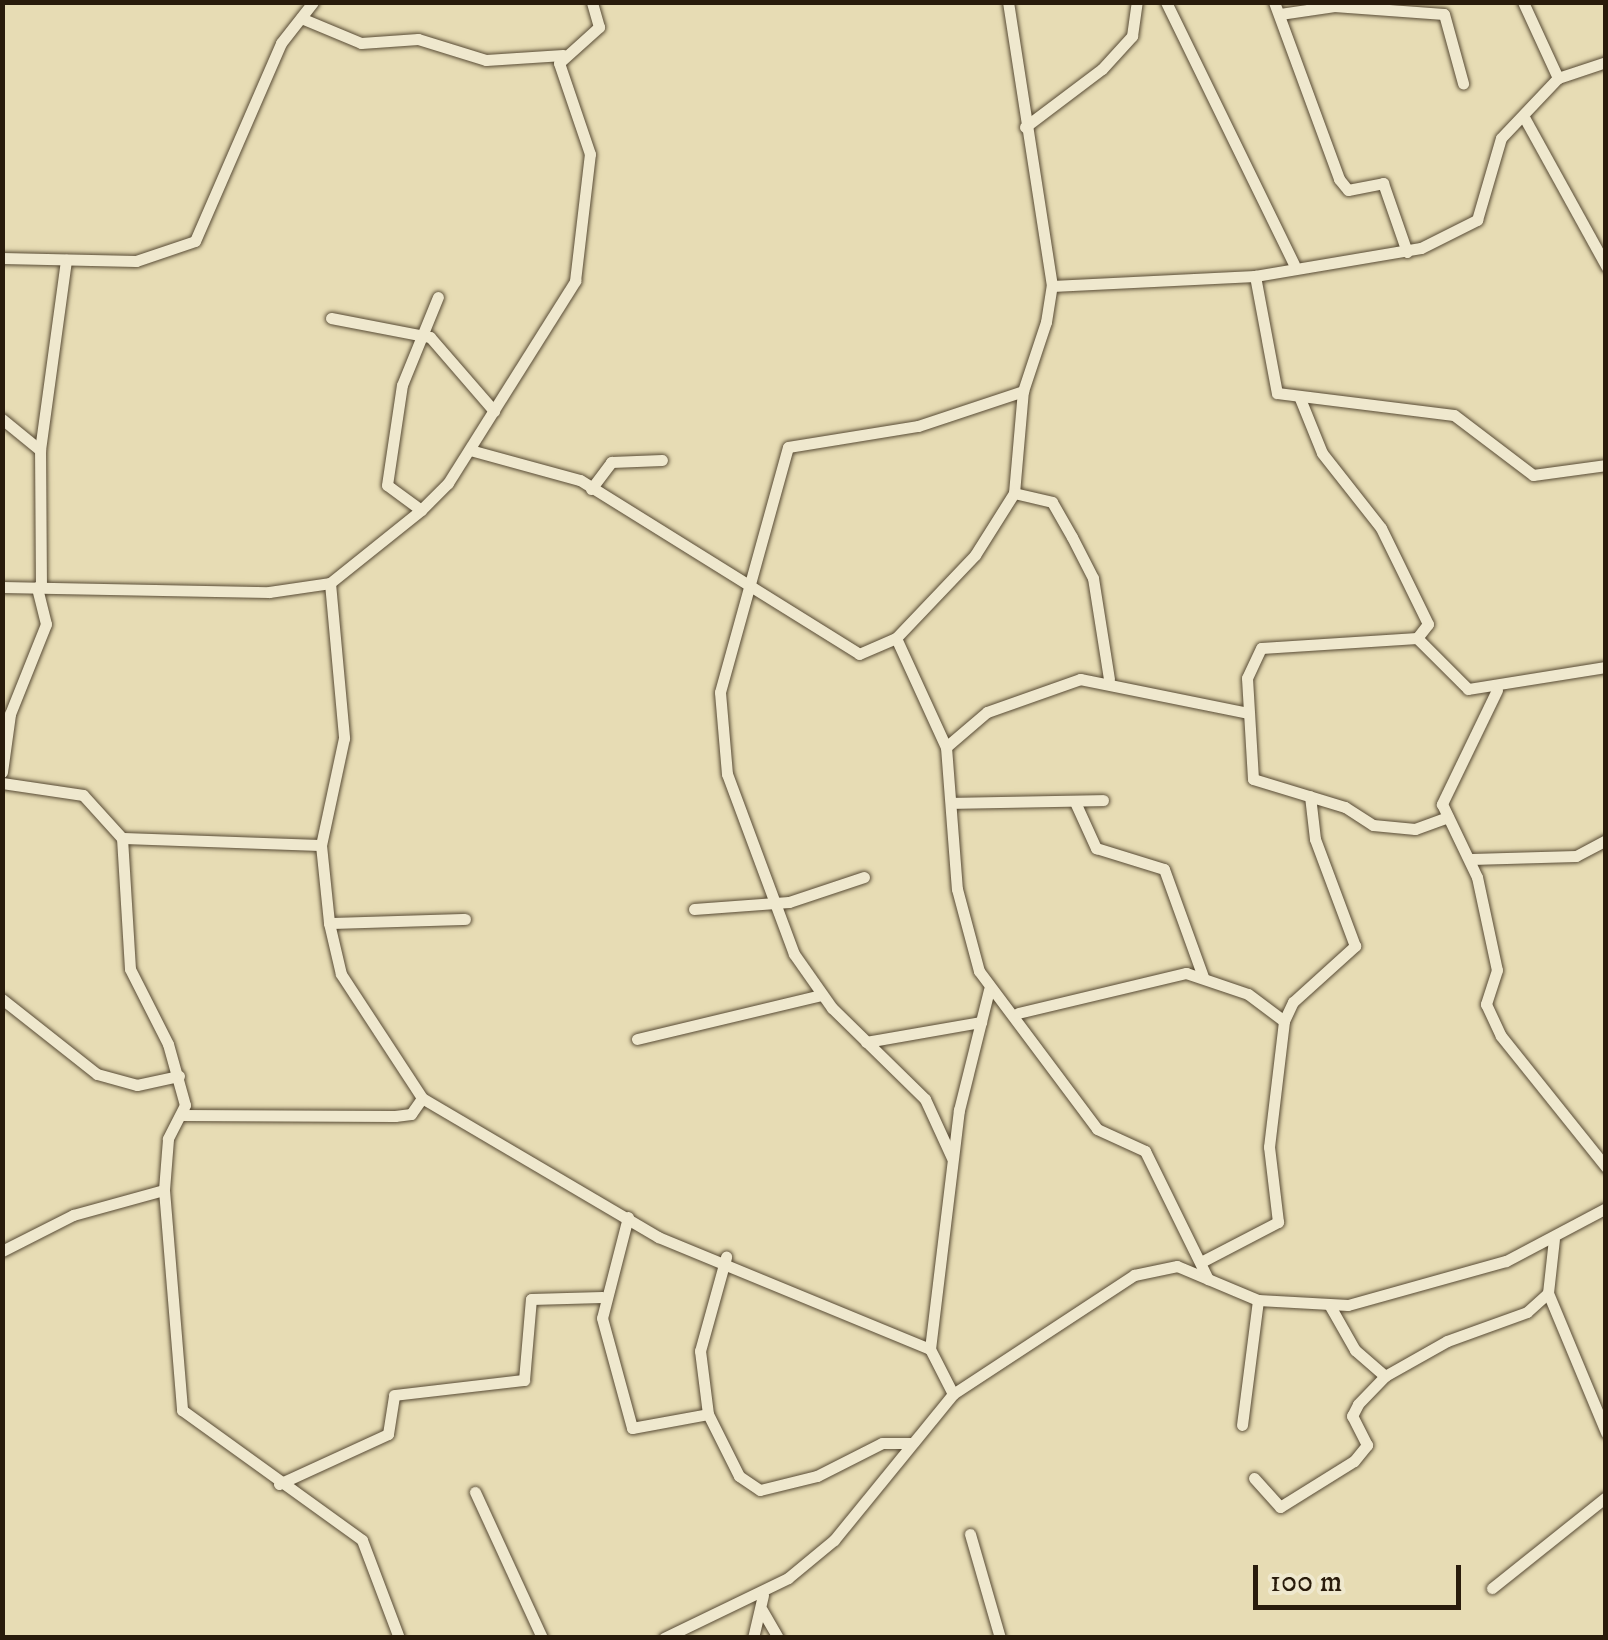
<!DOCTYPE html>
<style>
body{margin:0}
#map{position:relative;width:1608px;height:1640px;overflow:hidden;background:#e7dcb4;font-family:"IM FELL DW Pica",serif}
div>[style]{position:absolute}
[style*='--x']{left:calc(var(--x)*1px);top:calc(var(--y)*1px);width:calc(var(--w)*1px);rotate:calc(var(--a)*1deg)}
.roads{filter:drop-shadow(0 0 2px #584b35) drop-shadow(0 0 2px #584b35)}
.minor>*{height:11px;margin:-5.5px;padding:0 5.5px;transform-origin:5.5px;border-radius:5.5px;background:#efe8ce}
span{translate:-50% -50%;white-space:nowrap;text-align:center;line-height:1.15;-webkit-text-stroke:8px #efe8ce;paint-order:stroke}
.frame{position:absolute;inset:0;border:5px solid #291b0b;pointer-events:none}
.scale{position:absolute;left:1253px;top:1565px;width:208px;height:45px;box-sizing:border-box;border:5px solid #291b0b;border-top:0;padding-left:12px;font-size:30px;line-height:35px;white-space:nowrap;color:#291b0b;-webkit-text-stroke:8px #efe8ce;paint-order:stroke}
</style>
<div id="map">
<div class="roads">
<div class="minor">
<i style="--x:1166;--y:2;--w:292;--a:64"></i>
<i style="--x:1274;--y:2;--w:189;--a:69.8"></i>
<i style="--x:1339;--y:179;--w:14;--a:51"></i>
<i style="--x:1348;--y:190;--w:36;--a:-11"></i>
<i style="--x:1383;--y:183;--w:73;--a:70.8"></i>
<i style="--x:1523;--y:2;--w:84;--a:65.3"></i>
<i style="--x:1280;--y:14;--w:55;--a:-8.4"></i>
<i style="--x:1334;--y:6;--w:110;--a:4.2"></i>
<i style="--x:1444;--y:14;--w:72;--a:74.6"></i>
<i style="--x:301;--y:18;--w:65;--a:22.6"></i>
<i style="--x:361;--y:43;--w:57;--a:-4"></i>
<i style="--x:418;--y:39;--w:71;--a:17.2"></i>
<i style="--x:486;--y:60;--w:77;--a:-3.7"></i>
<i style="--x:1525;--y:119;--w:168;--a:61.1"></i>
<i style="--x:1025;--y:127;--w:96;--a:-37"></i>
<i style="--x:1102;--y:69;--w:45;--a:-47.7"></i>
<i style="--x:1132;--y:36;--w:34;--a:-82"></i>
<i style="--x:2;--y:258;--w:134;--a:1.3"></i>
<i style="--x:136;--y:261;--w:62;--a:-18.7"></i>
<i style="--x:195;--y:241;--w:216;--a:-66.5"></i>
<i style="--x:281;--y:43;--w:52;--a:-52"></i>
<i style="--x:1255;--y:276;--w:119;--a:79.4"></i>
<i style="--x:1277;--y:393;--w:178;--a:7.1"></i>
<i style="--x:1454;--y:415;--w:99;--a:37.2"></i>
<i style="--x:1533;--y:475;--w:74;--a:-7.8"></i>
<i style="--x:1052;--y:286;--w:203;--a:-2.8"></i>
<i style="--x:1255;--y:276;--w:168;--a:-9.6"></i>
<i style="--x:1421;--y:248;--w:63;--a:-26.6"></i>
<i style="--x:1477;--y:220;--w:85;--a:-73.7"></i>
<i style="--x:1501;--y:138;--w:83;--a:-46.5"></i>
<i style="--x:1558;--y:78;--w:51;--a:-18.4"></i>
<i style="--x:331;--y:318;--w:101;--a:10.9"></i>
<i style="--x:430;--y:337;--w:98;--a:49.1"></i>
<i style="--x:1299;--y:396;--w:61;--a:68"></i>
<i style="--x:1322;--y:453;--w:95;--a:51.8"></i>
<i style="--x:1381;--y:528;--w:107;--a:63.9"></i>
<i style="--x:1428;--y:624;--w:18;--a:128"></i>
<i style="--x:1417;--y:638;--w:156;--a:176.3"></i>
<i style="--x:1261;--y:648;--w:33;--a:115"></i>
<i style="--x:1247;--y:678;--w:101;--a:86.6"></i>
<i style="--x:1253;--y:779;--w:96;--a:16.9"></i>
<i style="--x:1345;--y:807;--w:33;--a:33"></i>
<i style="--x:1373;--y:825;--w:42;--a:5.4"></i>
<i style="--x:1415;--y:829;--w:35;--a:-20"></i>
<i style="--x:2;--y:419;--w:49;--a:39.2"></i>
<i style="--x:470;--y:450;--w:114;--a:15.3"></i>
<i style="--x:580;--y:480;--w:329;--a:31.9"></i>
<i style="--x:859;--y:654;--w:40;--a:-23.4"></i>
<i style="--x:896;--y:638;--w:115;--a:-46.4"></i>
<i style="--x:975;--y:555;--w:73;--a:-57.8"></i>
<i style="--x:1014;--y:493;--w:102;--a:-85"></i>
<i style="--x:1023;--y:391;--w:73;--a:-71.6"></i>
<i style="--x:1046;--y:322;--w:36;--a:-81"></i>
<i style="--x:1052;--y:286;--w:287;--a:-98.8"></i>
<i style="--x:591;--y:489;--w:34;--a:-53"></i>
<i style="--x:611;--y:462;--w:51;--a:-2.2"></i>
<i style="--x:1014;--y:493;--w:39;--a:13"></i>
<i style="--x:1052;--y:502;--w:40;--a:60.3"></i>
<i style="--x:1072;--y:537;--w:46;--a:62.9"></i>
<i style="--x:1093;--y:578;--w:102;--a:81"></i>
<i style="--x:421;--y:510;--w:42;--a:-143.7"></i>
<i style="--x:387;--y:485;--w:101;--a:-81.5"></i>
<i style="--x:402;--y:385;--w:95;--a:-67.8"></i>
<i style="--x:330;--y:583;--w:156;--a:84.8"></i>
<i style="--x:344;--y:738;--w:109;--a:102.1"></i>
<i style="--x:321;--y:845;--w:78;--a:84.1"></i>
<i style="--x:329;--y:923;--w:52;--a:76.8"></i>
<i style="--x:341;--y:974;--w:148;--a:56.8"></i>
<i style="--x:422;--y:1098;--w:274;--a:30.5"></i>
<i style="--x:658;--y:1237;--w:294;--a:22.4"></i>
<i style="--x:2;--y:587;--w:267;--a:1.1"></i>
<i style="--x:269;--y:592;--w:62;--a:-8.4"></i>
<i style="--x:330;--y:583;--w:117;--a:-38.7"></i>
<i style="--x:421;--y:510;--w:38;--a:-45"></i>
<i style="--x:448;--y:483;--w:239;--a:-57.8"></i>
<i style="--x:575;--y:281;--w:128;--a:-83.3"></i>
<i style="--x:590;--y:154;--w:96;--a:-108.8"></i>
<i style="--x:559;--y:63;--w:54;--a:-42"></i>
<i style="--x:599;--y:27;--w:26;--a:-106"></i>
<i style="--x:41;--y:588;--w:138;--a:-90.4"></i>
<i style="--x:40;--y:450;--w:192;--a:-82.2"></i>
<i style="--x:896;--y:638;--w:120;--a:65.4"></i>
<i style="--x:946;--y:747;--w:142;--a:85.6"></i>
<i style="--x:957;--y:889;--w:85;--a:75"></i>
<i style="--x:979;--y:971;--w:197;--a:53.2"></i>
<i style="--x:1097;--y:1129;--w:53;--a:24.6"></i>
<i style="--x:1145;--y:1151;--w:143;--a:63.8"></i>
<i style="--x:1417;--y:638;--w:72;--a:45"></i>
<i style="--x:1468;--y:689;--w:140;--a:-9.1"></i>
<i style="--x:1497;--y:690;--w:127;--a:115.8"></i>
<i style="--x:1442;--y:804;--w:81;--a:64.4"></i>
<i style="--x:1477;--y:877;--w:95;--a:77.9"></i>
<i style="--x:1497;--y:970;--w:36;--a:108"></i>
<i style="--x:1486;--y:1004;--w:35;--a:65"></i>
<i style="--x:1501;--y:1036;--w:168;--a:51.3"></i>
<i style="--x:946;--y:747;--w:54;--a:-40.5"></i>
<i style="--x:987;--y:712;--w:99;--a:-19.5"></i>
<i style="--x:1080;--y:679;--w:171;--a:11.4"></i>
<i style="--x:2;--y:772;--w:59;--a:-82.1"></i>
<i style="--x:10;--y:714;--w:97;--a:-68.2"></i>
<i style="--x:46;--y:624;--w:38;--a:-104"></i>
<i style="--x:2;--y:783;--w:82;--a:8.4"></i>
<i style="--x:83;--y:795;--w:58;--a:47.8"></i>
<i style="--x:122;--y:838;--w:131;--a:86.5"></i>
<i style="--x:130;--y:969;--w:84;--a:63.1"></i>
<i style="--x:168;--y:1044;--w:63;--a:74.4"></i>
<i style="--x:185;--y:1105;--w:38;--a:117"></i>
<i style="--x:168;--y:1139;--w:51;--a:94.5"></i>
<i style="--x:164;--y:1190;--w:221;--a:85.3"></i>
<i style="--x:182;--y:1410;--w:222;--a:35.8"></i>
<i style="--x:362;--y:1540;--w:105;--a:69.3"></i>
<i style="--x:1075;--y:802;--w:51;--a:65.5"></i>
<i style="--x:1096;--y:848;--w:71;--a:17.2"></i>
<i style="--x:1164;--y:869;--w:115;--a:70.1"></i>
<i style="--x:952;--y:803;--w:151;--a:-1.1"></i>
<i style="--x:122;--y:838;--w:199;--a:2"></i>
<i style="--x:1471;--y:859;--w:105;--a:-1.6"></i>
<i style="--x:1576;--y:856;--w:34;--a:-28"></i>
<i style="--x:694;--y:909;--w:95;--a:-4.2"></i>
<i style="--x:789;--y:902;--w:79;--a:-18.4"></i>
<i style="--x:329;--y:923;--w:136;--a:-1.7"></i>
<i style="--x:2;--y:999;--w:121;--a:38.3"></i>
<i style="--x:97;--y:1074;--w:41;--a:15.4"></i>
<i style="--x:137;--y:1085;--w:43;--a:-12.1"></i>
<i style="--x:1018;--y:1013;--w:173;--a:-13.4"></i>
<i style="--x:1186;--y:973;--w:65;--a:18.7"></i>
<i style="--x:1248;--y:994;--w:45;--a:36.9"></i>
<i style="--x:637;--y:1039;--w:190;--a:-13.4"></i>
<i style="--x:866;--y:1042;--w:117;--a:-9.9"></i>
<i style="--x:181;--y:1115;--w:214;--a:0.3"></i>
<i style="--x:395;--y:1116;--w:16;--a:-7"></i>
<i style="--x:411;--y:1114;--w:19;--a:-55"></i>
<i style="--x:952;--y:1158;--w:65;--a:-114.6"></i>
<i style="--x:925;--y:1099;--w:130;--a:-135.6"></i>
<i style="--x:832;--y:1008;--w:66;--a:-125.1"></i>
<i style="--x:794;--y:954;--w:192;--a:-110.4"></i>
<i style="--x:727;--y:774;--w:82;--a:-94.9"></i>
<i style="--x:720;--y:692;--w:254;--a:-74.5"></i>
<i style="--x:788;--y:447;--w:132;--a:-9.2"></i>
<i style="--x:918;--y:426;--w:111;--a:-18.4"></i>
<i style="--x:628;--y:1217;--w:104;--a:104.4"></i>
<i style="--x:602;--y:1318;--w:114;--a:74.7"></i>
<i style="--x:632;--y:1428;--w:77;--a:-10.4"></i>
<i style="--x:708;--y:1414;--w:64;--a:-97.2"></i>
<i style="--x:700;--y:1351;--w:98;--a:-74.5"></i>
<i style="--x:2;--y:1251;--w:80;--a:-26.9"></i>
<i style="--x:73;--y:1215;--w:94;--a:-15.4"></i>
<i style="--x:1201;--y:1262;--w:87;--a:-27.5"></i>
<i style="--x:1278;--y:1222;--w:76;--a:-96.8"></i>
<i style="--x:1269;--y:1147;--w:127;--a:-83.2"></i>
<i style="--x:1284;--y:1021;--w:21;--a:-65"></i>
<i style="--x:1293;--y:1002;--w:84;--a:-42.1"></i>
<i style="--x:1355;--y:946;--w:114;--a:-110.5"></i>
<i style="--x:1315;--y:839;--w:43;--a:-96.6"></i>
<i style="--x:1548;--y:1293;--w:151;--a:67.4"></i>
<i style="--x:1330;--y:1306;--w:51;--a:60.4"></i>
<i style="--x:1355;--y:1350;--w:40;--a:41"></i>
<i style="--x:953;--y:1394;--w:51;--a:-117.1"></i>
<i style="--x:930;--y:1349;--w:241;--a:-83.1"></i>
<i style="--x:959;--y:1110;--w:124;--a:-76"></i>
<i style="--x:708;--y:1414;--w:69;--a:63.4"></i>
<i style="--x:739;--y:1476;--w:25;--a:34"></i>
<i style="--x:760;--y:1490;--w:59;--a:-13.8"></i>
<i style="--x:817;--y:1476;--w:73;--a:-26.9"></i>
<i style="--x:882;--y:1443;--w:28;--a:0"></i>
<i style="--x:1242;--y:1425;--w:126;--a:-82.7"></i>
<i style="--x:1254;--y:1478;--w:39;--a:48"></i>
<i style="--x:1280;--y:1507;--w:87;--a:-31.9"></i>
<i style="--x:1354;--y:1461;--w:21;--a:-51"></i>
<i style="--x:1367;--y:1445;--w:33;--a:-117"></i>
<i style="--x:1352;--y:1416;--w:13;--a:-63"></i>
<i style="--x:1358;--y:1404;--w:39;--a:-46"></i>
<i style="--x:1385;--y:1376;--w:71;--a:-29.4"></i>
<i style="--x:1447;--y:1341;--w:85;--a:-19.9"></i>
<i style="--x:1527;--y:1312;--w:28;--a:-42"></i>
<i style="--x:1548;--y:1293;--w:54;--a:-83.7"></i>
<i style="--x:279;--y:1484;--w:120;--a:-24.6"></i>
<i style="--x:388;--y:1434;--w:39;--a:-81"></i>
<i style="--x:394;--y:1395;--w:131;--a:-6.6"></i>
<i style="--x:524;--y:1380;--w:81;--a:-85.1"></i>
<i style="--x:531;--y:1299;--w:71;--a:-1.6"></i>
<i style="--x:475;--y:1492;--w:161;--a:65.3"></i>
<i style="--x:970;--y:1534;--w:108;--a:73.9"></i>
<i style="--x:1492;--y:1588;--w:146;--a:-38.6"></i>
<i style="--x:762;--y:1610;--w:32;--a:60"></i>
<i style="--x:664;--y:1638;--w:138;--a:-25.8"></i>
<i style="--x:788;--y:1578;--w:60;--a:-39.6"></i>
<i style="--x:834;--y:1540;--w:188;--a:-50.8"></i>
<i style="--x:953;--y:1394;--w:217;--a:-33.3"></i>
<i style="--x:1134;--y:1275;--w:44;--a:-11.8"></i>
<i style="--x:1177;--y:1266;--w:88;--a:22.8"></i>
<i style="--x:1258;--y:1300;--w:90;--a:3.2"></i>
<i style="--x:1348;--y:1305;--w:164;--a:-15.6"></i>
<i style="--x:1506;--y:1261;--w:113;--a:-27.9"></i>
<i style="--x:753;--y:1638;--w:44;--a:-76.9"></i>
</div>
</div>
<div class="frame"></div>
<div class="scale">100 m</div>
</div>
